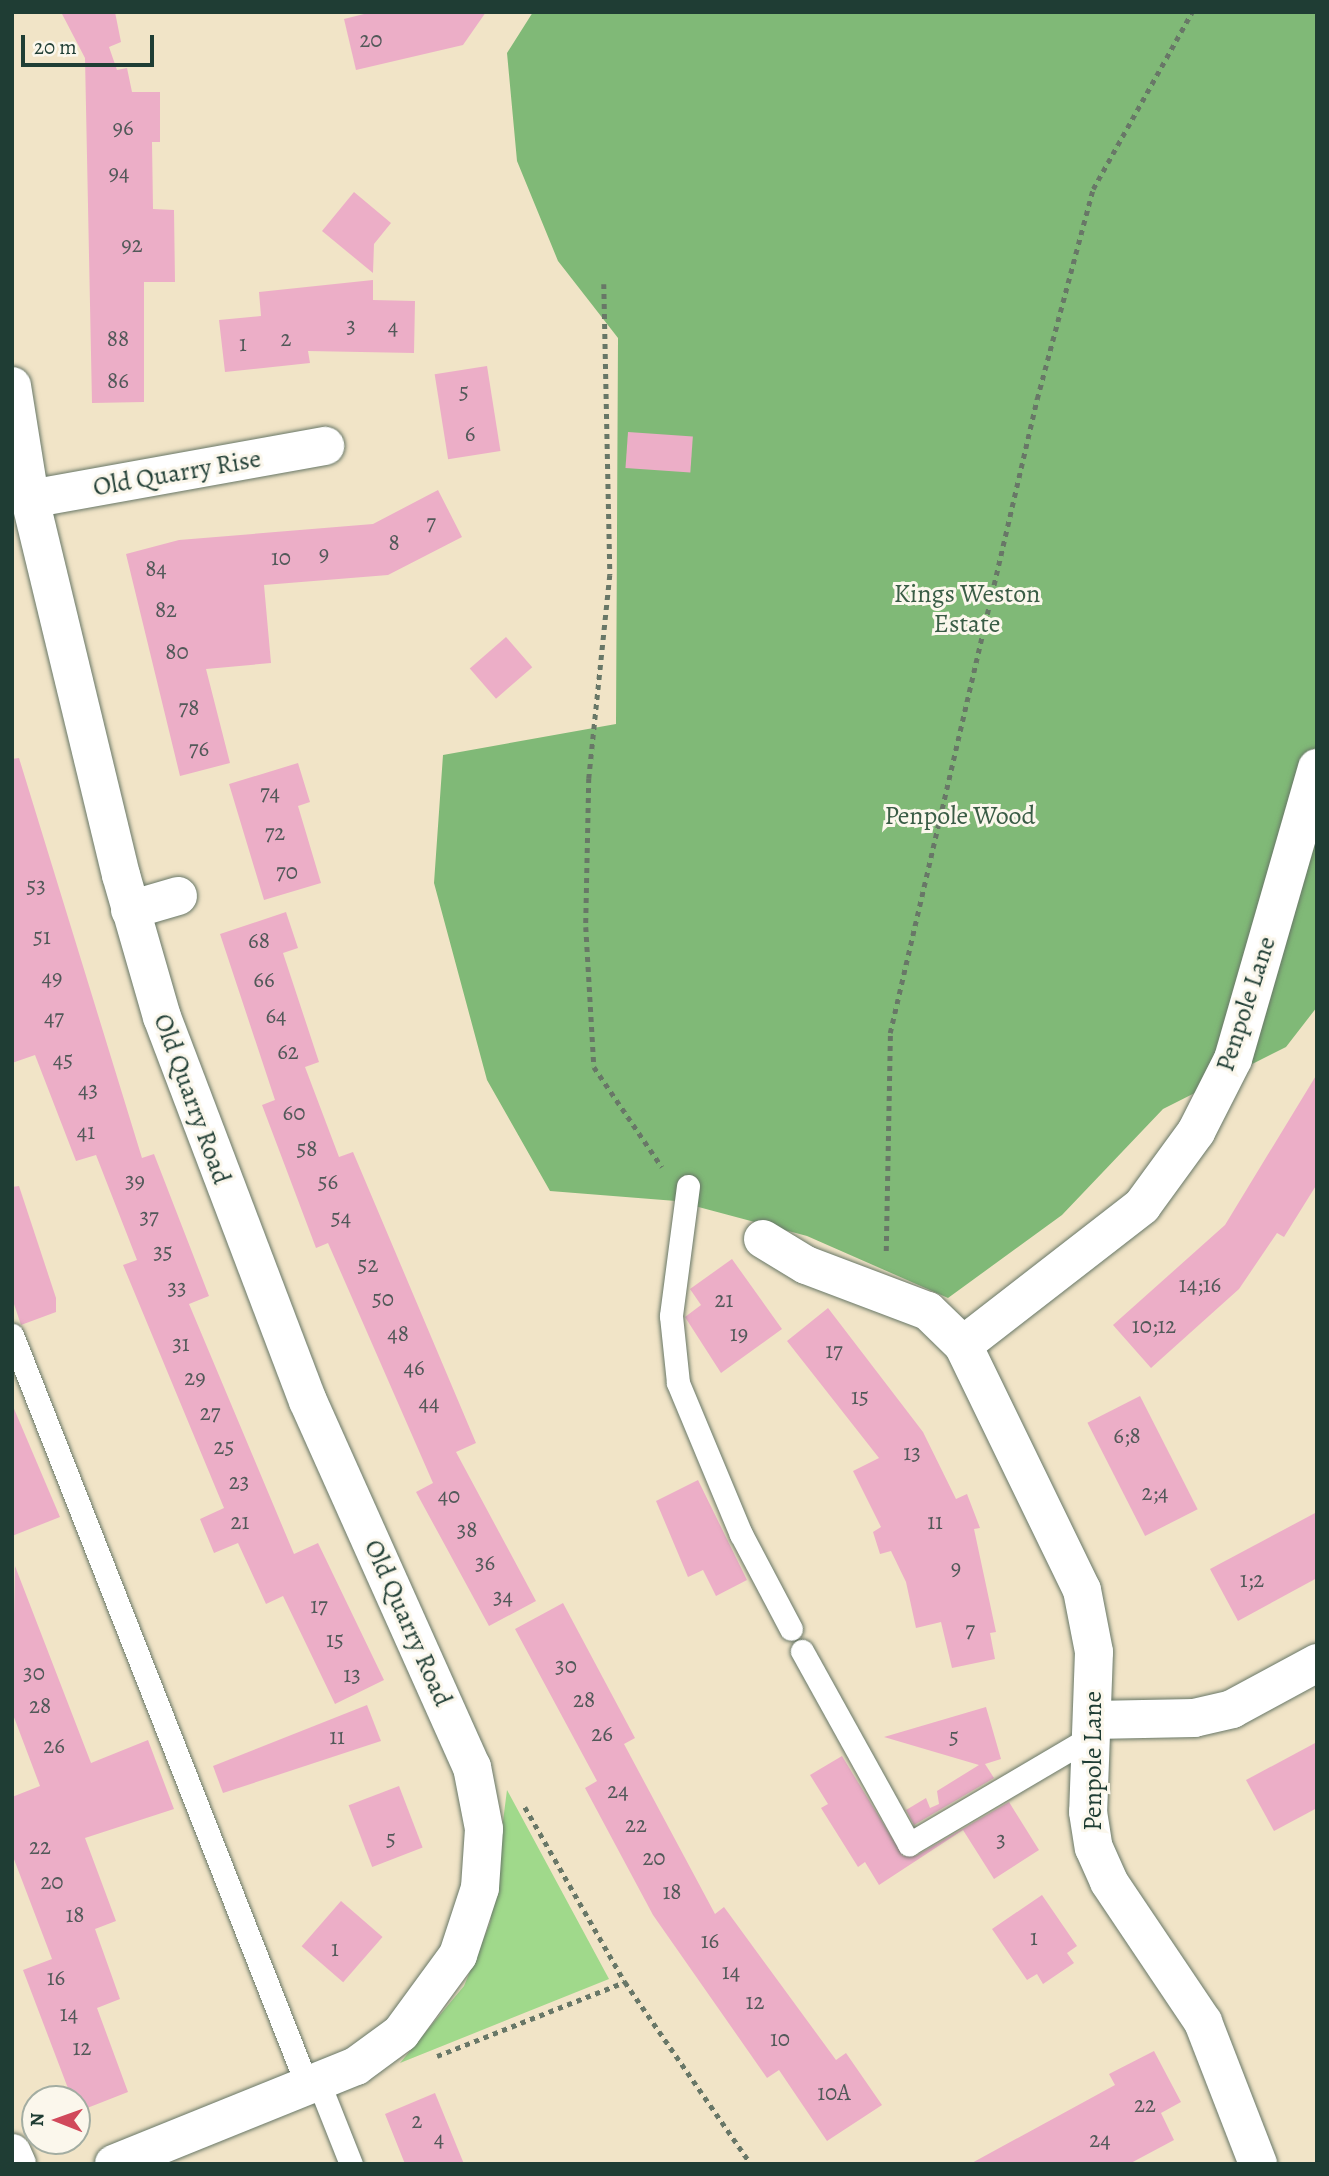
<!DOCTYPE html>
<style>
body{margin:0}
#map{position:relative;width:1329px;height:2176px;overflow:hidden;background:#f1e4c7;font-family:Alegreya,serif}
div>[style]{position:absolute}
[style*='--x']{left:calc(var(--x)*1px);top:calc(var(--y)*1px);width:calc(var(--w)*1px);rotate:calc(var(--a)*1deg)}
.green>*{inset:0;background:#a0d98b}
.forest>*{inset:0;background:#80b977}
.building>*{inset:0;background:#ecaec7;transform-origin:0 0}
.path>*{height:4.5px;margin-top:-2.25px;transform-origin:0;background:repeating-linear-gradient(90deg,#687767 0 5px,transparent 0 10px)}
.roads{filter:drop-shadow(0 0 2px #687767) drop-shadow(0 0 2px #687767)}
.service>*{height:23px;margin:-11.5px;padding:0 11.5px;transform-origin:11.5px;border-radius:11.5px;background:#fff}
.minor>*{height:38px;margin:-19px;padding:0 19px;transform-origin:19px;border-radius:19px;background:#fff}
.tertiary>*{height:38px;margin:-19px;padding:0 19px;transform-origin:19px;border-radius:19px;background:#fff}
span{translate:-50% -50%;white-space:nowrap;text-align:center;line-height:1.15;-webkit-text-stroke:6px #fbf7ec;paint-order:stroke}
.number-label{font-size:23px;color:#525959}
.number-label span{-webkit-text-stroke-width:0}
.street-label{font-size:26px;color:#1f3d34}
.park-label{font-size:26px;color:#395c45}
.frame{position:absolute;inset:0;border:14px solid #1f3d34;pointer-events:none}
.north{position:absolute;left:21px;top:2085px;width:70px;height:70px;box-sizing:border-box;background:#fbf7ec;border:2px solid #a3ada2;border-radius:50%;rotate:271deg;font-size:19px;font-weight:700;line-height:28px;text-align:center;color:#1f3d34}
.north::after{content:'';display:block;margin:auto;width:24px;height:32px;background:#d1495b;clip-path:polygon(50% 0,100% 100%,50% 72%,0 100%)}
.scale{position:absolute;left:21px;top:35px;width:133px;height:32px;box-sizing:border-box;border:4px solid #1f3d34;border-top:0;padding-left:9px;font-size:21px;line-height:24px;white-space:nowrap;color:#1f3d34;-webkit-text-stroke:5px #fbf7ec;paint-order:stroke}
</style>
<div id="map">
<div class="green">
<i style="clip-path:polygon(507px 1790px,609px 1979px,400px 2063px,464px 1986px,490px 1923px)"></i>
</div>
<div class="forest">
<i style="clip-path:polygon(533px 12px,1317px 12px,1317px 1007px,1286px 1047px,1163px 1109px,1062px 1215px,948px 1298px,807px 1236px,676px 1201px,550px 1191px,487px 1080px,434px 883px,443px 755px,616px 724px,618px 338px,558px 261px,517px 161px,507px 53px)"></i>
</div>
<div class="building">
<i style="clip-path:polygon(61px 12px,115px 12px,121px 42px,109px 47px,117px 70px,127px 68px,132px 92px,160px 92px,160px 142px,152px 142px,153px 209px,174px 210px,175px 282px,144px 282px,144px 402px,92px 403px,85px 58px)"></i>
<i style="clip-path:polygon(372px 12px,486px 12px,463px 45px,356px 70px,344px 19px)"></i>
<i style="clip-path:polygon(354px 192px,391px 223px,374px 244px,373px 273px,322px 231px)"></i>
<i style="clip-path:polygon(373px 280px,373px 300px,415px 301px,414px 353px,308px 351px,310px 363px,225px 372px,219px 320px,261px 316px,259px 292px)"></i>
<i style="left:487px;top:366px;width:86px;height:53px;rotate:81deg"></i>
<i style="left:628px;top:432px;width:65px;height:36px;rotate:4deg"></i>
<i style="clip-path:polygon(438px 490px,462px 537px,388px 575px,264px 585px,271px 663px,206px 669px,230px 763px,180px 776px,126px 554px,179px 540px,373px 524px)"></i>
<i style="left:506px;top:637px;width:40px;height:48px;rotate:49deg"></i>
<i style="clip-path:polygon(19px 758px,142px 1158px,154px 1154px,209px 1296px,189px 1304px,294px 1554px,318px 1543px,384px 1680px,335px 1704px,283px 1596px,266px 1604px,238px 1543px,214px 1553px,200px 1519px,224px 1508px,123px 1265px,137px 1260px,96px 1155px,76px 1161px,35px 1055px,12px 1063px,12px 759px)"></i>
<i style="clip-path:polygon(298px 763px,310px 802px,298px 806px,321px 883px,264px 900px,229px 784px)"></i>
<i style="clip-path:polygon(286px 912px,298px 948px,283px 953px,319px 1062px,305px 1067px,339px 1157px,353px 1152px,476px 1443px,456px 1452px,536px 1601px,489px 1626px,416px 1492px,433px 1483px,328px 1243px,316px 1248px,262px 1105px,275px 1100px,220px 934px)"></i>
<i style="clip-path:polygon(1317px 1074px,1317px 1184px,1284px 1237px,1277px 1233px,1239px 1289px,1151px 1368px,1113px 1325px,1225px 1225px)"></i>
<i style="clip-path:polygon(19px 1186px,56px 1298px,56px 1312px,21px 1325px,12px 1298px,12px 1187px)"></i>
<i style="clip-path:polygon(732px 1259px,782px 1329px,721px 1373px,685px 1317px,701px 1305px,690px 1289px)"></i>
<i style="clip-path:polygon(828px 1308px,923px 1432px,956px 1499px,967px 1494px,980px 1528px,974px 1529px,996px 1632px,990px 1633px,995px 1659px,952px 1668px,941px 1622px,916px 1628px,906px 1582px,891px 1551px,880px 1554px,873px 1532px,881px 1527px,853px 1471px,879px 1458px,787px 1341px)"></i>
<i style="left:1140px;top:1396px;width:127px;height:59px;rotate:63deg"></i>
<i style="clip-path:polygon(12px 1404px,60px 1517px,12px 1536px)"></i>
<i style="clip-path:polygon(698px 1480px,747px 1580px,716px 1596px,703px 1570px,688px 1577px,656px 1501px)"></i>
<i style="clip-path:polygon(1317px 1512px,1317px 1578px,1238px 1621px,1210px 1569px)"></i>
<i style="clip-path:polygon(15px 1566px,91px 1763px,148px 1740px,174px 1809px,85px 1838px,116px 1921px,95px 1929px,120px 1999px,97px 2008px,128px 2092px,77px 2112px,23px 1970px,52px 1959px,12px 1854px,12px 1797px,40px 1786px,12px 1712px)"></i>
<i style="clip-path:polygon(563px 1603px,635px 1738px,624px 1744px,715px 1914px,724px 1907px,836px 2060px,846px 2053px,882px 2105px,827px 2141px,779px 2070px,767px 2078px,653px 1915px,585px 1788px,597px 1781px,515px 1629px)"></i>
<i style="clip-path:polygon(367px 1705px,381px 1741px,223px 1793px,213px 1766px)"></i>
<i style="clip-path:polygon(986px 1707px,1001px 1759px,985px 1764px,994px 1778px,914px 1825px,906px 1810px,926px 1798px,930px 1808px,939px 1804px,937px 1791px,979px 1765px,884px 1737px)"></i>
<i style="clip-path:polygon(1317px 1742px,1317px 1808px,1274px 1831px,1246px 1780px)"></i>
<i style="clip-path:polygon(842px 1756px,903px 1856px,916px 1856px,1009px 1802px,1039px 1850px,994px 1879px,963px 1830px,879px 1885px,865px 1862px,858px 1867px,821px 1808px,828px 1804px,810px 1775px)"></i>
<i style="left:399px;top:1786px;width:66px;height:54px;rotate:69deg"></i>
<i style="clip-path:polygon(1042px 1895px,1077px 1946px,1067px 1953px,1074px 1963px,1043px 1984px,1037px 1974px,1027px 1980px,992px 1929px)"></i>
<i style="left:341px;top:1901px;width:55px;height:60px;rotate:41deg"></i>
<i style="clip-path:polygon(1154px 2051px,1181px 2102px,1161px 2113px,1174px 2140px,1129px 2164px,970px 2164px,1115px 2085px,1109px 2074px)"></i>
<i style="clip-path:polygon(435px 2093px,464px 2164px,405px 2164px,385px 2114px)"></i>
</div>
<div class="path">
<i style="--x:604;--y:284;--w:291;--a:88.8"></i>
<i style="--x:610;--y:575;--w:204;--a:95.9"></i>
<i style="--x:589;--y:778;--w:149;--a:91.2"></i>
<i style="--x:586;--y:927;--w:140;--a:86.7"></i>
<i style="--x:594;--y:1067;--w:121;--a:55.8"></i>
<i style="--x:886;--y:1251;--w:218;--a:-88.9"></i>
<i style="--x:890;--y:1033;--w:651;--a:-76.95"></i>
<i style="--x:1037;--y:399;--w:217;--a:-75.1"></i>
<i style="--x:1093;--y:189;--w:203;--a:-60.8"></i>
<i style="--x:525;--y:1807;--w:202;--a:60.3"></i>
<i style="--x:625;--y:1982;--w:221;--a:55.3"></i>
<i style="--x:437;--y:2056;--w:202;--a:-21.5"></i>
</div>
<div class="roads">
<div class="service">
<i style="--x:688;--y:1186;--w:131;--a:97.5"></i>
<i style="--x:671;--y:1316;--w:67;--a:84"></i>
<i style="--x:678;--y:1383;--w:164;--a:67.4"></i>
<i style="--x:741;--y:1534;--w:107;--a:62.2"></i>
<i style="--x:12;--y:1335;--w:806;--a:68.53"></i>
<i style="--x:802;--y:1651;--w:221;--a:61"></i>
<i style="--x:909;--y:1844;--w:211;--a:-30.5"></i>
<i style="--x:318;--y:2081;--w:89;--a:68.3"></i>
</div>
<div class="minor">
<i style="--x:12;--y:386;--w:114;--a:80.9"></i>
<i style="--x:30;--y:499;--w:387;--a:76.4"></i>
<i style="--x:121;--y:875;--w:148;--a:73.9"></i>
<i style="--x:162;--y:1017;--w:411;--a:69.2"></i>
<i style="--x:308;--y:1401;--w:401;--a:65.9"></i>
<i style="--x:472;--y:1767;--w:63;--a:79"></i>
<i style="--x:484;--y:1829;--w:59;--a:93.9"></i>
<i style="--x:480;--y:1888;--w:71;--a:108.2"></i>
<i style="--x:458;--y:1955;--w:97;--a:126.2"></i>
<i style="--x:401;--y:2033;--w:56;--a:143.7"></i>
<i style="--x:356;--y:2066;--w:261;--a:158"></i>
<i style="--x:30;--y:499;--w:300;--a:-10.2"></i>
<i style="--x:130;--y:910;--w:50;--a:-16.3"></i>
<i style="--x:763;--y:1239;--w:50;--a:31.2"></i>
<i style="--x:806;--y:1265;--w:130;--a:20.7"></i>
<i style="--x:928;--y:1311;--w:49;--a:44.2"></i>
<i style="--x:963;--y:1345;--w:272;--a:64.1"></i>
<i style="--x:1082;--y:1590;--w:63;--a:79"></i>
<i style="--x:1094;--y:1652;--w:160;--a:92.1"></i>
<i style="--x:1088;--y:1812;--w:36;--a:81"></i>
<i style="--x:1094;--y:1848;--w:37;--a:66"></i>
<i style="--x:1109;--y:1882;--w:169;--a:56.1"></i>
<i style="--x:1203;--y:2022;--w:152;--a:68.8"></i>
<i style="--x:963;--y:1345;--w:227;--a:-37.8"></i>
<i style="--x:1142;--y:1206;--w:92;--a:-53.9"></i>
<i style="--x:1196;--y:1132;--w:82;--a:-63.1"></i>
<i style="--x:1233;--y:1059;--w:303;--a:-73.9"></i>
<i style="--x:1093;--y:1720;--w:101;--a:-1.1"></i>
<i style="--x:1194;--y:1718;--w:39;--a:-13"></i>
<i style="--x:1232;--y:1709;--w:97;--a:-28.4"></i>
</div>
<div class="tertiary">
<i style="--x:12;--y:2153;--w:12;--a:66"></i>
</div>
</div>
<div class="number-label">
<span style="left:371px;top:40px">20</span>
<span style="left:123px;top:128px">96</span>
<span style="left:119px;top:173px">94</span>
<span style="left:132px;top:245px">92</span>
<span style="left:351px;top:326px">3</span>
<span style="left:393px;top:327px">4</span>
<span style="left:118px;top:339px">88</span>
<span style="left:286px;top:339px">2</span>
<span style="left:243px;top:344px">1</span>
<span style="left:118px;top:381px">86</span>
<span style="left:464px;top:392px">5</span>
<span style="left:470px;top:434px">6</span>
<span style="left:431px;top:523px">7</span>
<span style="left:394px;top:543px">8</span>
<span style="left:324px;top:554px">9</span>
<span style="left:281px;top:558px">10</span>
<span style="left:156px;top:569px">84</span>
<span style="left:166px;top:610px">82</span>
<span style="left:177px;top:652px">80</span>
<span style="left:189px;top:708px">78</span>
<span style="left:199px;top:749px">76</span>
<span style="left:270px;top:793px">74</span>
<span style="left:275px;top:833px">72</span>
<span style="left:287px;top:872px">70</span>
<span style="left:36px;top:886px">53</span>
<span style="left:42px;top:937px">51</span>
<span style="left:259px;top:941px">68</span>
<span style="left:52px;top:978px">49</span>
<span style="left:264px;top:980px">66</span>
<span style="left:276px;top:1016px">64</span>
<span style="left:54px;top:1018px">47</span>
<span style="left:288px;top:1052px">62</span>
<span style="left:63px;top:1060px">45</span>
<span style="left:88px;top:1090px">43</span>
<span style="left:294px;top:1113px">60</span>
<span style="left:86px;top:1132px">41</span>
<span style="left:307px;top:1149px">58</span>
<span style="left:135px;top:1181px">39</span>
<span style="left:328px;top:1182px">56</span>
<span style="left:149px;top:1217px">37</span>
<span style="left:341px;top:1218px">54</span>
<span style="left:163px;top:1252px">35</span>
<span style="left:368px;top:1265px">52</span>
<span style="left:1200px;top:1285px">14;16</span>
<span style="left:177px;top:1288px">33</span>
<span style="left:383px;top:1299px">50</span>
<span style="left:724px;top:1300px">21</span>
<span style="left:1154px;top:1326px">10;12</span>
<span style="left:398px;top:1334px">48</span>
<span style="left:739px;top:1334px">19</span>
<span style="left:181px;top:1344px">31</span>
<span style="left:834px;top:1351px">17</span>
<span style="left:414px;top:1368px">46</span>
<span style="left:195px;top:1378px">29</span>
<span style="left:860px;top:1397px">15</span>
<span style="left:429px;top:1403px">44</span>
<span style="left:210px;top:1413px">27</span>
<span style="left:1127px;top:1436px">6;8</span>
<span style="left:224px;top:1447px">25</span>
<span style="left:912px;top:1453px">13</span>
<span style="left:239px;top:1482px">23</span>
<span style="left:1155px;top:1493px">2;4</span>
<span style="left:449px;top:1496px">40</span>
<span style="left:240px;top:1522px">21</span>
<span style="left:935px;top:1522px">11</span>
<span style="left:467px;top:1530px">38</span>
<span style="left:485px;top:1563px">36</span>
<span style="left:956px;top:1568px">9</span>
<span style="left:1252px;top:1580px">1;2</span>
<span style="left:503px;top:1597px">34</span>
<span style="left:319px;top:1606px">17</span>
<span style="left:970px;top:1630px">7</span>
<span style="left:335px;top:1640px">15</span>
<span style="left:566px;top:1666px">30</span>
<span style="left:34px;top:1673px">30</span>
<span style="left:352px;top:1675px">13</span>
<span style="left:584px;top:1700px">28</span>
<span style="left:40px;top:1706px">28</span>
<span style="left:602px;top:1734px">26</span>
<span style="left:337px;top:1737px">11</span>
<span style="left:954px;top:1737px">5</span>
<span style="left:54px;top:1746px">26</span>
<span style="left:618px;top:1791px">24</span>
<span style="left:636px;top:1825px">22</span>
<span style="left:391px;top:1839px">5</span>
<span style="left:1001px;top:1840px">3</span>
<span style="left:40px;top:1847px">22</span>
<span style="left:654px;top:1858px">20</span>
<span style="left:52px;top:1882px">20</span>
<span style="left:672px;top:1892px">18</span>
<span style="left:75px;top:1915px">18</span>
<span style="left:1034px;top:1938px">1</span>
<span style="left:710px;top:1941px">16</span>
<span style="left:335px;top:1949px">1</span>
<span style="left:731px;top:1972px">14</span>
<span style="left:56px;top:1978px">16</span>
<span style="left:755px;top:2002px">12</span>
<span style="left:69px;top:2014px">14</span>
<span style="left:780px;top:2039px">10</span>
<span style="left:82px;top:2048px">12</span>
<span style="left:834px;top:2093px">10A</span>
<span style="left:1145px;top:2105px">22</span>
<span style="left:417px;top:2121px">2</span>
<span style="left:439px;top:2139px">4</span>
<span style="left:1100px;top:2140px">24</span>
</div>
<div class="street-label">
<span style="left:177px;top:473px;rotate:-10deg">Old Quarry Rise</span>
<span style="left:1246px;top:1004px;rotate:-72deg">Penpole Lane</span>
<span style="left:192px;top:1099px;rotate:70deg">Old Quarry Road</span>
<span style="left:408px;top:1623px;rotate:66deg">Old Quarry Road</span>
<span style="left:1093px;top:1761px;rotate:-90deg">Penpole Lane</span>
</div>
<div class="park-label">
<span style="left:967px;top:609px">Kings Weston<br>Estate</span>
<span style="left:960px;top:816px">Penpole Wood</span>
</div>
<div class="frame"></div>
<div class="north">N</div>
<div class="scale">20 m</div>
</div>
